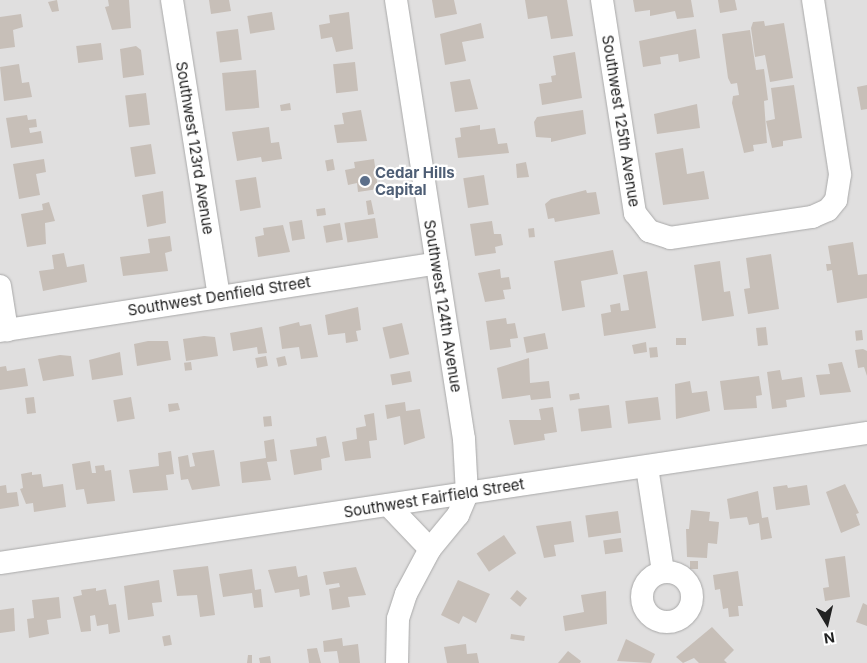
<!DOCTYPE html>
<style>
body{margin:0}
#map{position:relative;width:867px;height:663px;overflow:hidden;background:#f2efe9;font-family:Inter,sans-serif}
div>[style]{position:absolute}
[style*='--x']{left:calc(var(--x)*1px);top:calc(var(--y)*1px);width:calc(var(--w)*1px);rotate:calc(var(--a)*1deg)}
.residential>*{inset:0;background:#e0dfdf;transform-origin:0 0}
.building>*{inset:0;background:#c7bfb8;transform-origin:0 0}
.roads{filter:drop-shadow(0 0 1px #a9a9a9) drop-shadow(0 0 1px #a9a9a9)}
.minor>*{height:22px;margin:-11px;padding:0 11px;transform-origin:11px;border-radius:11px;background:#fff}
.minor>.ring{margin:-11px;padding:0;box-sizing:content-box;background:none;border:22px solid #fff;border-radius:50%}
.dots>*{width:14px;height:14px;translate:-50% -50%;box-sizing:border-box;border:2px solid #fff;border-radius:50%}
span{translate:-50% -50%;white-space:nowrap;text-align:center;line-height:1.15;-webkit-text-stroke:4.5px #fff;paint-order:stroke}
.street-label{font-size:15px;color:#222}
.service-label{font-size:15px;color:#4e5e75;font-weight:700}
.left{translate:0 -50%;text-align:left}
.north{position:absolute;left:802px;top:598px;width:50px;height:50px;-webkit-text-stroke:4px #fff;paint-order:stroke;rotate:171deg;font-size:14px;font-weight:700;line-height:20px;text-align:center;color:#222}
.north::after{content:'';display:block;margin:auto;width:18px;height:22px;background:#222;clip-path:polygon(50% 0,100% 100%,50% 72%,0 100%)}
</style>
<div id="map">
<div class="residential">
<i style="left:0;top:0;width:867px;height:663px"></i>
</div>
<div class="building">
<i style="clip-path:polygon(57px 0,59px 11px,52px 12px,48px 2px)"></i>
<i style="clip-path:polygon(108px 0,129px 0,131px 28px,112px 30px,105px 7px,109px 6px)"></i>
<i style="clip-path:polygon(209px 0,229px 0,231px 11px,211px 14px)"></i>
<i style="clip-path:polygon(432px 0,454px 0,457px 14px,435px 18px)"></i>
<i style="clip-path:polygon(525px 0,567px 0,573px 36px,551px 39px,547px 16px,528px 19px)"></i>
<i style="clip-path:polygon(633px 0,691px 0,694px 17px,677px 19px,675px 11px,650px 16px,650px 10px,635px 12px)"></i>
<i style="clip-path:polygon(718px 0,735px 0,737px 10px,720px 13px)"></i>
<i style="left:272px;top:12px;width:18px;height:25px;rotate:81deg"></i>
<i style="clip-path:polygon(349px 12px,353px 49px,336px 52px,332px 37px,321px 39px,319px 25px,330px 23px,329px 15px)"></i>
<i style="clip-path:polygon(21px 14px,23px 27px,13px 30px,15px 47px,0 49px,0 17px)"></i>
<i style="clip-path:polygon(764px 21px,765px 26px,784px 23px,793px 78px,770px 82px,765px 55px,755px 57px,751px 28px,753px 22px)"></i>
<i style="clip-path:polygon(481px 23px,484px 38px,462px 42px,466px 61px,445px 65px,440px 34px)"></i>
<i style="left:238px;top:29px;width:31px;height:22px;rotate:83deg"></i>
<i style="clip-path:polygon(696px 29px,700px 58px,679px 62px,678px 54px,660px 57px,661px 64px,643px 67px,639px 41px)"></i>
<i style="clip-path:polygon(750px 30px,756px 70px,764px 69px,768px 100px,764px 101px,767px 143px,753px 145px,754px 151px,744px 153px,732px 103px,733px 96px,739px 95px,737px 83px,731px 84px,728px 78px,722px 34px)"></i>
<i style="left:101px;top:43px;width:17px;height:25px;rotate:83deg"></i>
<i style="clip-path:polygon(136px 46px,141px 50px,144px 75px,123px 78px,120px 49px)"></i>
<i style="clip-path:polygon(575px 52px,582px 98px,542px 105px,539px 84px,552px 82px,551px 76px,556px 75px,553px 56px)"></i>
<i style="left:355px;top:62px;width:29px;height:22px;rotate:84deg"></i>
<i style="clip-path:polygon(19px 64px,22px 83px,29px 82px,32px 97px,4px 101px,0 67px)"></i>
<i style="left:256px;top:70px;width:38px;height:34px;rotate:85deg"></i>
<i style="clip-path:polygon(470px 79px,478px 109px,455px 112px,450px 82px)"></i>
<i style="clip-path:polygon(794px 85px,802px 138px,783px 141px,783px 146px,772px 148px,766px 121px,775px 119px,771px 88px)"></i>
<i style="clip-path:polygon(867px 85px,867px 109px,861px 110px,857px 87px)"></i>
<i style="left:146px;top:93px;width:32px;height:21px;rotate:83deg"></i>
<i style="clip-path:polygon(290px 103px,291px 110px,281px 111px,280px 105px)"></i>
<i style="clip-path:polygon(697px 104px,700px 128px,657px 134px,654px 114px)"></i>
<i style="clip-path:polygon(361px 110px,367px 141px,337px 143px,334px 125px,344px 124px,342px 113px)"></i>
<i style="clip-path:polygon(583px 110px,586px 134px,551px 142px,551px 138px,536px 137px,534px 122px,537px 117px)"></i>
<i style="clip-path:polygon(27px 115px,28px 120px,36px 119px,37px 127px,29px 128px,30px 133px,41px 131px,43px 143px,11px 148px,6px 118px)"></i>
<i style="clip-path:polygon(480px 125px,480px 130px,495px 128px,498px 144px,507px 143px,509px 153px,458px 158px,455px 138px,461px 137px,460px 128px)"></i>
<i style="clip-path:polygon(269px 127px,271px 143px,279px 142px,282px 159px,262px 162px,261px 157px,237px 161px,232px 132px)"></i>
<i style="left:151px;top:144px;width:30px;height:21px;rotate:81deg"></i>
<i style="clip-path:polygon(683px 148px,687px 174px,704px 171px,709px 199px,663px 205px,655px 153px)"></i>
<i style="clip-path:polygon(44px 159px,46px 172px,36px 174px,40px 195px,19px 199px,13px 164px)"></i>
<i style="left:333px;top:159px;width:11px;height:8px;rotate:80deg"></i>
<i style="clip-path:polygon(374px 159px,378px 189px,358px 192px,357px 183px,348px 185px,345px 170px,355px 168px,354px 162px)"></i>
<i style="clip-path:polygon(526px 162px,529px 177px,517px 178px,516px 164px)"></i>
<i style="left:484px;top:175px;width:30px;height:21px;rotate:81deg"></i>
<i style="left:256px;top:177px;width:31px;height:21px;rotate:81deg"></i>
<i style="clip-path:polygon(586px 190px,587px 193px,596px 192px,600px 214px,555px 222px,554px 218px,548px 219px,545px 204px,551px 199px)"></i>
<i style="clip-path:polygon(163px 191px,166px 223px,147px 227px,142px 195px)"></i>
<i style="clip-path:polygon(371px 200px,374px 214px,368px 215px,366px 201px)"></i>
<i style="clip-path:polygon(49px 202px,55px 221px,45px 223px,46px 244px,27px 247px,21px 214px,43px 210px,42px 204px)"></i>
<i style="left:325px;top:208px;width:7px;height:9px;rotate:82deg"></i>
<i style="left:375px;top:218px;width:20px;height:31px;rotate:81deg"></i>
<i style="left:302px;top:220px;width:19px;height:13px;rotate:81deg"></i>
<i style="clip-path:polygon(492px 221px,494px 234px,501px 234px,503px 245px,495px 247px,496px 253px,475px 256px,470px 224px)"></i>
<i style="left:340px;top:223px;width:17px;height:17px;rotate:80deg"></i>
<i style="clip-path:polygon(283px 225px,290px 252px,258px 257px,255px 237px,264px 235px,263px 228px)"></i>
<i style="left:534px;top:228px;width:9px;height:6px;rotate:84deg"></i>
<i style="clip-path:polygon(170px 236px,172px 251px,165px 253px,168px 271px,123px 276px,120px 257px,150px 253px,148px 239px)"></i>
<i style="clip-path:polygon(853px 242px,858px 275px,867px 274px,867px 298px,837px 303px,832px 270px,827px 271px,826px 264px,831px 264px,828px 246px)"></i>
<i style="clip-path:polygon(613px 250px,618px 274px,581px 281px,585px 307px,562px 311px,554px 261px)"></i>
<i style="clip-path:polygon(64px 253px,67px 267px,84px 264px,87px 282px,43px 291px,39px 271px,54px 269px,52px 255px)"></i>
<i style="clip-path:polygon(771px 254px,779px 309px,748px 314px,744px 289px,750px 288px,746px 258px)"></i>
<i style="clip-path:polygon(720px 261px,724px 292px,730px 291px,734px 316px,702px 321px,694px 265px)"></i>
<i style="clip-path:polygon(500px 269px,501px 278px,509px 277px,511px 289px,503px 290px,505px 299px,485px 302px,478px 273px)"></i>
<i style="clip-path:polygon(647px 271px,656px 328px,604px 336px,601px 314px,611px 312px,610px 305px,620px 303px,621px 311px,629px 310px,623px 275px)"></i>
<i style="clip-path:polygon(358px 307px,361px 330px,356px 331px,358px 341px,346px 343px,345px 333px,328px 335px,325px 315px)"></i>
<i style="clip-path:polygon(506px 318px,507px 324px,515px 323px,518px 338px,510px 339px,511px 347px,490px 350px,486px 321px)"></i>
<i style="clip-path:polygon(299px 322px,300px 326px,311px 324px,318px 357px,301px 359px,299px 347px,282px 349px,279px 327px)"></i>
<i style="left:402px;top:323px;width:32px;height:20px;rotate:77deg"></i>
<i style="clip-path:polygon(262px 327px,267px 353px,258px 354px,257px 347px,233px 351px,230px 333px)"></i>
<i style="left:766px;top:327px;width:18px;height:10px;rotate:84deg"></i>
<i style="left:862px;top:330px;width:10px;height:7px;rotate:84deg"></i>
<i style="left:545px;top:333px;width:16px;height:22px;rotate:79deg"></i>
<i style="clip-path:polygon(204px 336px,215px 337px,218px 356px,186px 361px,183px 339px)"></i>
<i style="left:686px;top:338px;width:7px;height:10px;rotate:90deg"></i>
<i style="clip-path:polygon(148px 341px,168px 341px,171px 360px,137px 366px,134px 344px)"></i>
<i style="clip-path:polygon(646px 342px,647px 352px,634px 354px,632px 345px)"></i>
<i style="left:657px;top:347px;width:10px;height:8px;rotate:84deg"></i>
<i style="clip-path:polygon(863px 349px,867px 351px,867px 376px,864px 367px,858px 368px,855px 350px)"></i>
<i style="clip-path:polygon(120px 352px,123px 375px,92px 380px,89px 360px)"></i>
<i style="clip-path:polygon(60px 355px,71px 356px,74px 376px,43px 381px,38px 359px)"></i>
<i style="left:266px;top:356px;width:10px;height:11px;rotate:79deg"></i>
<i style="left:285px;top:356px;width:9px;height:9px;rotate:77deg"></i>
<i style="clip-path:polygon(529px 358px,530px 383px,549px 381px,551px 398px,531px 400px,530px 395px,502px 399px,497px 368px)"></i>
<i style="left:191px;top:362px;width:8px;height:7px;rotate:83deg"></i>
<i style="clip-path:polygon(842px 362px,851px 392px,820px 395px,816px 375px,830px 374px,828px 364px)"></i>
<i style="clip-path:polygon(6px 366px,7px 371px,25px 368px,28px 386px,0 390px,0 367px)"></i>
<i style="clip-path:polygon(780px 370px,782px 380px,802px 377px,805px 397px,786px 400px,787px 407px,772px 409px,767px 372px)"></i>
<i style="left:410px;top:371px;width:11px;height:20px;rotate:80deg"></i>
<i style="clip-path:polygon(759px 376px,762px 395px,756px 396px,757px 408px,724px 410px,720px 381px)"></i>
<i style="clip-path:polygon(690px 381px,692px 393px,707px 391px,710px 411px,676px 419px,675px 384px)"></i>
<i style="left:579px;top:393px;width:6px;height:10px;rotate:81deg"></i>
<i style="left:34px;top:397px;width:16px;height:9px;rotate:83deg"></i>
<i style="left:131px;top:397px;width:22px;height:18px;rotate:80deg"></i>
<i style="left:658px;top:397px;width:23px;height:33px;rotate:83deg"></i>
<i style="clip-path:polygon(405px 402px,406px 411px,420px 409px,425px 438px,404px 445px,400px 416px,387px 419px,385px 405px)"></i>
<i style="clip-path:polygon(178px 403px,180px 410px,169px 412px,168px 404px)"></i>
<i style="left:609px;top:405px;width:23px;height:31px;rotate:83deg"></i>
<i style="clip-path:polygon(553px 407px,557px 432px,544px 434px,545px 440px,514px 445px,509px 420px,541px 420px,539px 409px)"></i>
<i style="clip-path:polygon(374px 413px,377px 440px,369px 441px,371px 458px,345px 461px,342px 442px,357px 439px,356px 428px,366px 426px,364px 415px)"></i>
<i style="left:271px;top:416px;width:10px;height:8px;rotate:84deg"></i>
<i style="clip-path:polygon(326px 436px,330px 457px,321px 459px,322px 470px,294px 475px,290px 450px,317px 446px,316px 438px)"></i>
<i style="clip-path:polygon(274px 439px,277px 461px,267px 462px,271px 480px,242px 483px,240px 462px,266px 458px,264px 441px)"></i>
<i style="clip-path:polygon(214px 450px,220px 486px,192px 490px,188px 479px,181px 480px,178px 457px,188px 455px,190px 467px,195px 466px,192px 453px)"></i>
<i style="clip-path:polygon(171px 451px,174px 474px,166px 475px,168px 490px,133px 493px,129px 470px,159px 466px,158px 453px)"></i>
<i style="clip-path:polygon(90px 461px,92px 473px,96px 473px,95px 466px,104px 465px,105px 471px,111px 470px,115px 501px,87px 504px,84px 489px,76px 490px,72px 464px)"></i>
<i style="clip-path:polygon(32px 472px,32px 475px,41px 474px,43px 487px,63px 484px,66px 507px,34px 512px,33px 503px,26px 504px,20px 489px,23px 488px,21px 474px)"></i>
<i style="clip-path:polygon(845px 484px,859px 513px,856px 514px,860px 525px,841px 533px,826px 492px)"></i>
<i style="clip-path:polygon(6px 485px,7px 493px,17px 492px,19px 506px,0 509px,0 486px)"></i>
<i style="clip-path:polygon(787px 485px,788px 488px,807px 485px,810px 505px,776px 510px,773px 487px)"></i>
<i style="clip-path:polygon(758px 491px,762px 518px,768px 517px,772px 538px,761px 540px,759px 523px,749px 525px,747px 517px,730px 519px,727px 499px)"></i>
<i style="clip-path:polygon(691px 510px,710px 512px,709px 521px,719px 522px,717px 544px,708px 543px,707px 558px,687px 557px,686px 529px,689px 529px)"></i>
<i style="left:618px;top:511px;width:22px;height:33px;rotate:82deg"></i>
<i style="clip-path:polygon(571px 521px,574px 542px,554px 545px,556px 556px,544px 558px,536px 526px)"></i>
<i style="left:504px;top:535px;width:22px;height:33px;rotate:56deg"></i>
<i style="left:621px;top:538px;width:14px;height:18px;rotate:82deg"></i>
<i style="clip-path:polygon(845px 556px,850px 597px,825px 601px,823px 588px,829px 587px,825px 559px)"></i>
<i style="left:690px;top:561px;width:8px;height:8px"></i>
<i style="clip-path:polygon(208px 566px,215px 615px,200px 617px,197px 595px,177px 596px,173px 570px)"></i>
<i style="clip-path:polygon(296px 566px,298px 577px,307px 575px,310px 595px,300px 597px,299px 589px,275px 593px,268px 570px)"></i>
<i style="clip-path:polygon(356px 567px,366px 595px,348px 597px,350px 607px,332px 610px,329px 589px,340px 587px,339px 583px,326px 585px,323px 572px)"></i>
<i style="clip-path:polygon(252px 569px,255px 590px,261px 589px,263px 607px,254px 608px,252px 593px,223px 597px,219px 574px)"></i>
<i style="clip-path:polygon(738px 571px,743px 606px,738px 606px,739px 616px,729px 617px,728px 608px,723px 609px,720px 589px,715px 590px,713px 575px)"></i>
<i style="clip-path:polygon(159px 580px,162px 602px,152px 603px,154px 616px,128px 620px,124px 586px)"></i>
<i style="clip-path:polygon(458px 580px,490px 594px,476px 623px,463px 616px,459px 624px,441px 615px)"></i>
<i style="clip-path:polygon(96px 588px,96px 591px,106px 589px,109px 605px,116px 604px,120px 632px,109px 634px,108px 624px,97px 626px,95px 615px,90px 616px,91px 631px,81px 632px,73px 597px,82px 595px,81px 590px)"></i>
<i style="left:517px;top:590px;width:13px;height:11px;rotate:39deg"></i>
<i style="clip-path:polygon(606px 591px,607px 624px,565px 631px,563px 616px,584px 612px,581px 595px)"></i>
<i style="clip-path:polygon(59px 597px,61px 618px,47px 620px,49px 634px,29px 638px,27px 619px,34px 618px,32px 600px)"></i>
<i style="clip-path:polygon(863px 603px,867px 605px,867px 626px,856px 622px)"></i>
<i style="clip-path:polygon(14px 608px,15px 631px,0 633px,0 610px)"></i>
<i style="clip-path:polygon(712px 627px,734px 650px,724px 660px,727px 663px,699px 663px,694px 658px,683px 663px,676px 657px)"></i>
<i style="left:511px;top:634px;width:14px;height:5px;rotate:8deg"></i>
<i style="left:170px;top:635px;width:10px;height:8px;rotate:79deg"></i>
<i style="clip-path:polygon(342px 638px,343px 646px,358px 644px,360px 663px,339px 663px,337px 651px,324px 652px,323px 641px)"></i>
<i style="clip-path:polygon(626px 639px,655px 654px,651px 663px,617px 661px)"></i>
<i style="clip-path:polygon(466px 644px,467px 654px,477px 653px,479px 663px,447px 663px,444px 647px)"></i>
<i style="clip-path:polygon(317px 648px,321px 663px,309px 663px,307px 649px)"></i>
<i style="clip-path:polygon(568px 651px,581px 661px,580px 663px,558px 663px)"></i>
<i style="clip-path:polygon(248px 655px,252px 655px,252px 663px,247px 663px)"></i>
<i style="clip-path:polygon(270px 656px,271px 663px,260px 663px,259px 658px)"></i>
</div>
<div class="roads">
<div class="minor">
<i style="--x:172;--y:0;--w:300;--a:81"></i>
<i style="--x:396;--y:0;--w:444;--a:81.2"></i>
<i style="--x:464;--y:439;--w:55;--a:86.9"></i>
<i style="--x:467;--y:494;--w:23;--a:113"></i>
<i style="--x:458;--y:515;--w:44;--a:129.5"></i>
<i style="--x:430;--y:549;--w:51;--a:118.1"></i>
<i style="--x:406;--y:594;--w:26;--a:108"></i>
<i style="--x:398;--y:619;--w:44;--a:91.3"></i>
<i style="--x:602;--y:0;--w:216;--a:81.2"></i>
<i style="--x:635;--y:213;--w:23;--a:52"></i>
<i style="--x:649;--y:231;--w:22;--a:18"></i>
<i style="--x:670;--y:238;--w:144;--a:-8.4"></i>
<i style="--x:812;--y:217;--w:17;--a:-24"></i>
<i style="--x:828;--y:210;--w:13;--a:-51"></i>
<i style="--x:836;--y:200;--w:26;--a:-81"></i>
<i style="--x:840;--y:174;--w:176;--a:-98.8"></i>
<i style="--x:0;--y:286;--w:45;--a:81"></i>
<i style="--x:0;--y:331;--w:442;--a:-8.8"></i>
<i style="--x:647;--y:467;--w:106;--a:81.3"></i>
<i style="--x:388;--y:505;--w:61;--a:46.3"></i>
<i style="--x:0;--y:563;--w:877;--a:-8.53"></i>
<i class="ring" style="left:642px;top:572px;width:28px;height:28px"></i>
</div>
</div>
<div class="dots">
<i style="left:365px;top:181px;background:#5c6f8a"></i>
</div>
<div class="street-label">
<span style="left:621px;top:121px;rotate:81deg">Southwest 125th Avenue</span>
<span style="left:195px;top:148px;rotate:81deg">Southwest 123rd Avenue</span>
<span style="left:219px;top:296px;rotate:-9deg">Southwest Denfield Street</span>
<span style="left:443px;top:306px;rotate:81deg">Southwest 124th Avenue</span>
<span style="left:434px;top:498px;rotate:-9deg">Southwest Fairfield Street</span>
</div>
<div class="service-label">
<span class="left" style="left:375px;top:181px">Cedar Hills<br>Capital</span>
</div>
<div class="north">N</div>
</div>
